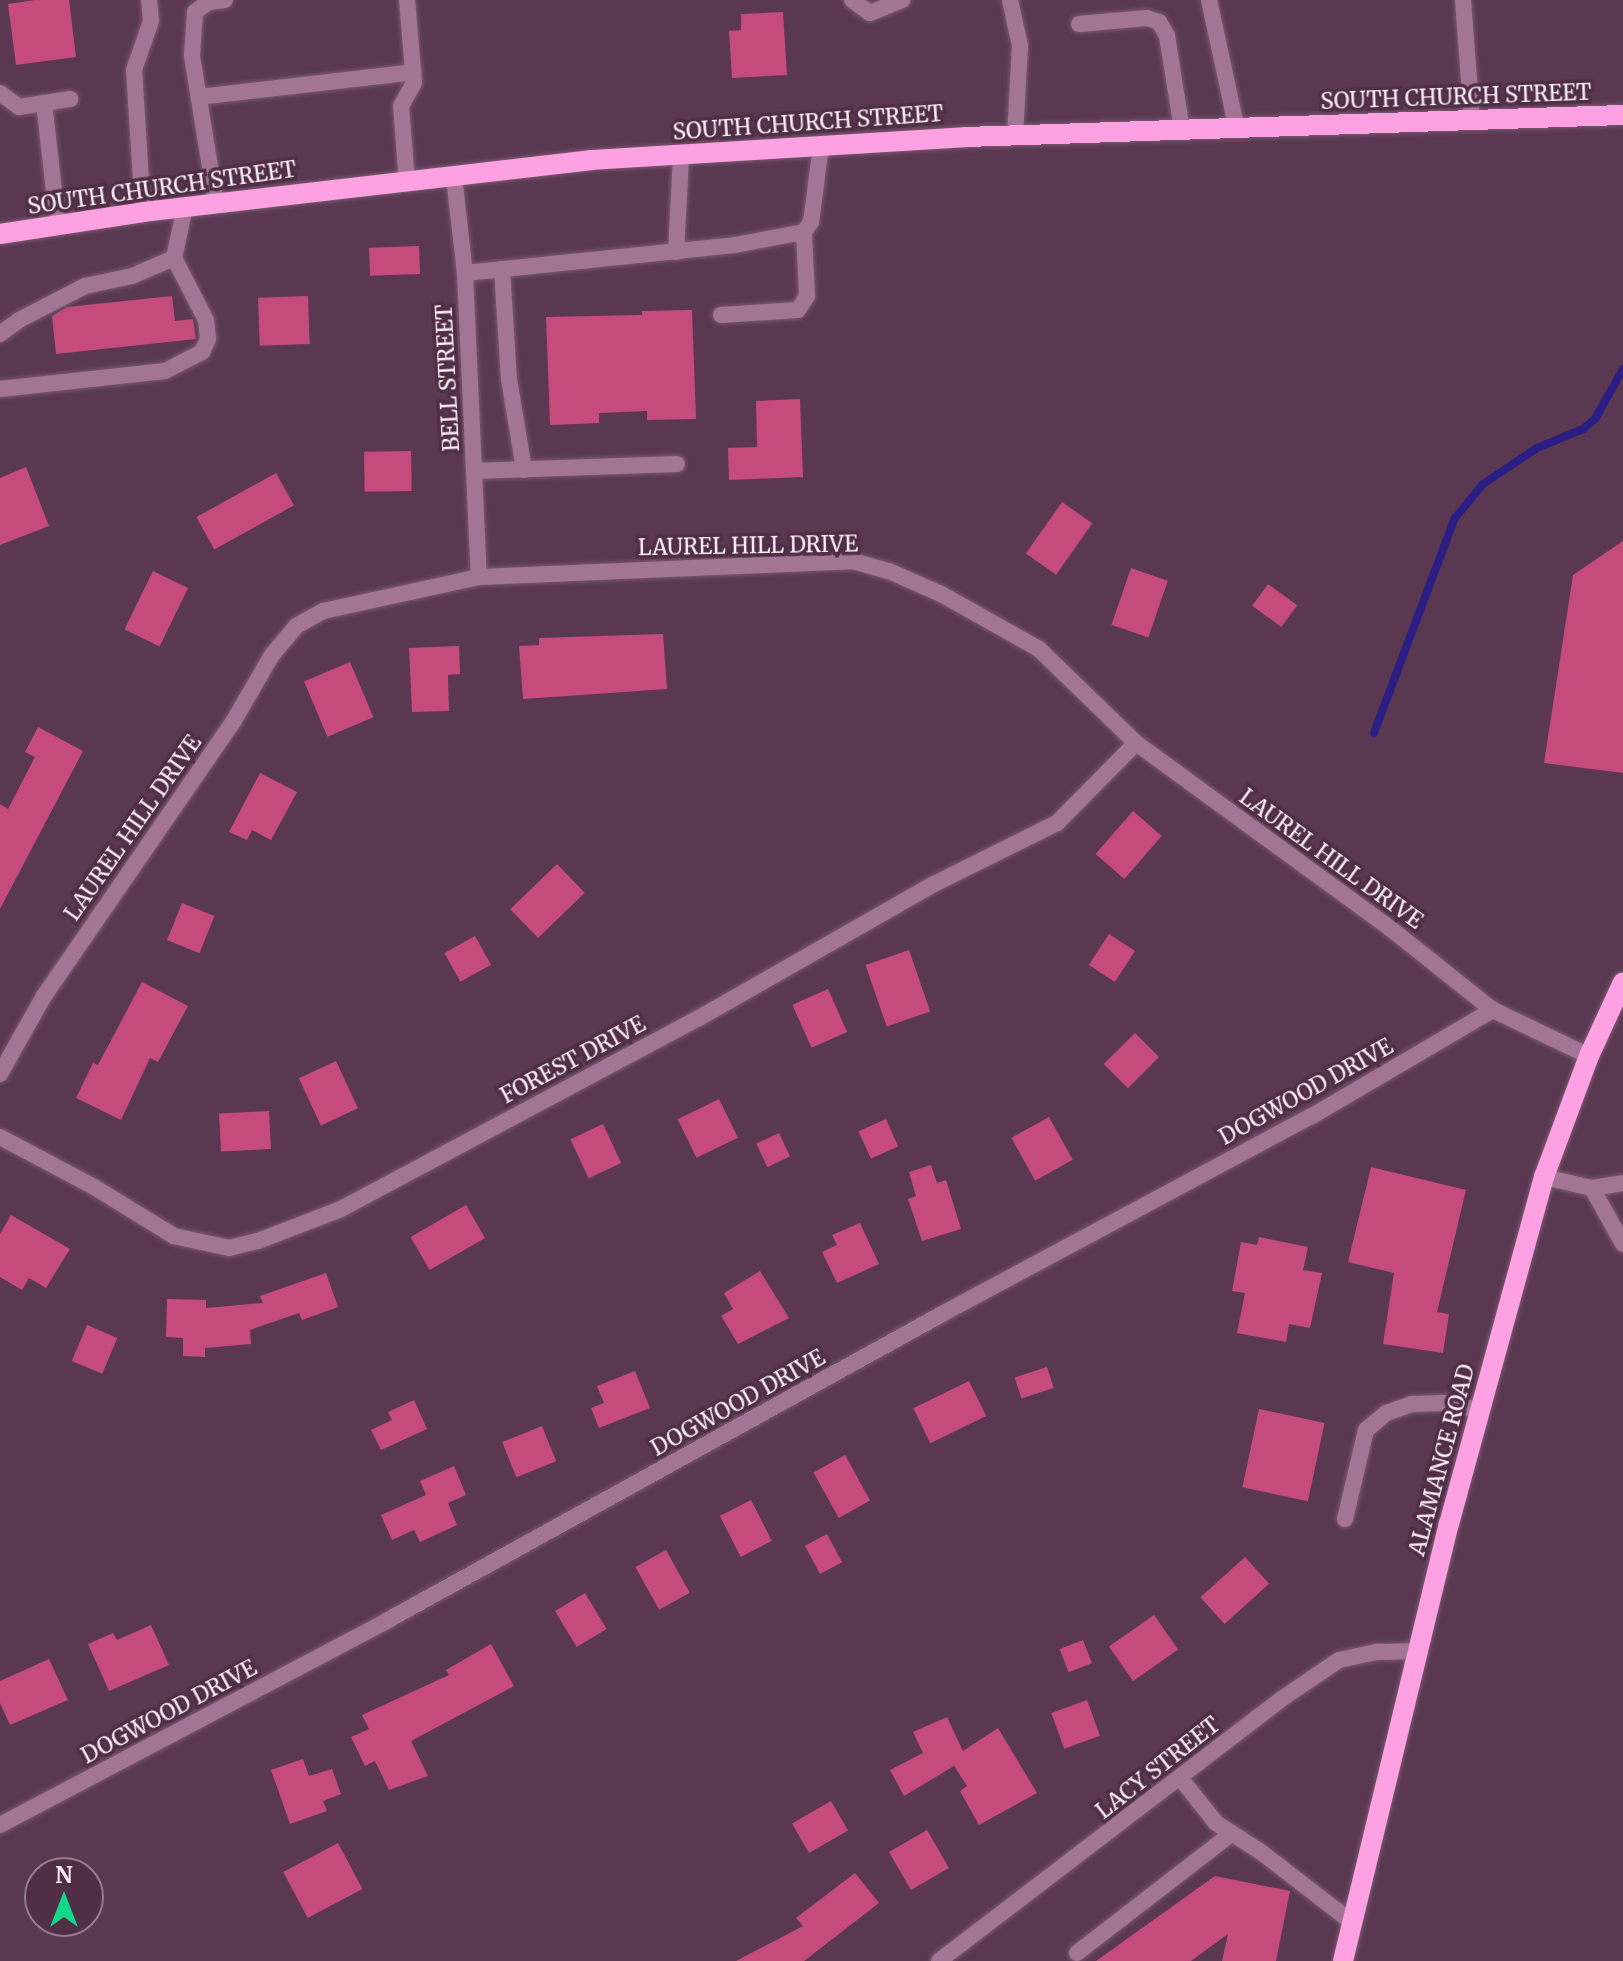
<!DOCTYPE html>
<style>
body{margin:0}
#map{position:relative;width:1623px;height:1961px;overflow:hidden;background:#5a3851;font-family:Merriweather,serif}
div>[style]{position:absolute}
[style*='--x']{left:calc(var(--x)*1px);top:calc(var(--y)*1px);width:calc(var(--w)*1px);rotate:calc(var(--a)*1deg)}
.stream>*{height:8px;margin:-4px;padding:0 4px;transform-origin:4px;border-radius:4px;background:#2a1e85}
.building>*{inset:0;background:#c44b7c;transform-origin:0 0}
.roads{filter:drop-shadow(0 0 2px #77596f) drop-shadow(0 0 2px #77596f)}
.lane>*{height:16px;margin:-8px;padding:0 8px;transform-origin:8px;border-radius:8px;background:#a37595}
.street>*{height:16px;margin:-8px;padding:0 8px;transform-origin:8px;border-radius:8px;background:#a37595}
.primary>*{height:20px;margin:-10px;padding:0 10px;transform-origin:10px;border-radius:10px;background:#fea1e3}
span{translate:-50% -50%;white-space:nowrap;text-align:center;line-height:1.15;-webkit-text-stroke:7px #4f2e46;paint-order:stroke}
.street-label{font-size:22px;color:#fdf0f9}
.north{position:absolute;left:24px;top:1857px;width:80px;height:80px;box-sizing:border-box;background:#4f2e46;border:2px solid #957c8e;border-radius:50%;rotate:0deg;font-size:22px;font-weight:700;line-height:32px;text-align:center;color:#fdf0f9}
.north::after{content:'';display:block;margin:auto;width:28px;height:36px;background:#12d98a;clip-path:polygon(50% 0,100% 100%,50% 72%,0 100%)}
</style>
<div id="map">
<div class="stream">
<i style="--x:1374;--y:733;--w:230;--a:-69.4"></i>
<i style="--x:1455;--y:518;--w:44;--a:-50.5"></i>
<i style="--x:1483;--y:484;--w:65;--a:-33.7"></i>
<i style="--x:1537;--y:448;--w:50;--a:-22.4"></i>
<i style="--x:1583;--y:429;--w:16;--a:-40"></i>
<i style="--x:1595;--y:419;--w:57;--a:-60.8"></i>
</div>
<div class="building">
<i style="clip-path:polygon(35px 0,69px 0,76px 57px,16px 65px,8px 4px)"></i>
<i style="clip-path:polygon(783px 12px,787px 75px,732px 78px,729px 31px,741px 30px,741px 14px)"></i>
<i style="left:419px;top:246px;width:28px;height:50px;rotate:88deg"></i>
<i style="clip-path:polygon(172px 296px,175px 321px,193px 319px,196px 339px,56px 354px,52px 316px,67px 307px)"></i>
<i style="left:308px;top:296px;width:48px;height:50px;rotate:88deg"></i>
<i style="clip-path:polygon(692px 310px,696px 419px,647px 420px,647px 411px,599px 413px,599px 423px,550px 425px,546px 317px,642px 315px,642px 311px)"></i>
<i style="clip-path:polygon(800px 399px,803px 477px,729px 480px,728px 448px,757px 447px,756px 401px)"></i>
<i style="left:411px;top:451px;width:40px;height:47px;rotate:89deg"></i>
<i style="clip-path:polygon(26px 467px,49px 526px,0 545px,0 478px)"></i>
<i style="left:276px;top:473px;width:37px;height:91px;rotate:61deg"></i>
<i style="left:1062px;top:502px;width:37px;height:63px;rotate:35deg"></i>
<i style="clip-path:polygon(1623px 541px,1623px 773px,1544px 763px,1573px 575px)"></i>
<i style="left:1131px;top:568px;width:39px;height:60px;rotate:19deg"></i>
<i style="left:153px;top:571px;width:39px;height:65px;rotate:26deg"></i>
<i style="left:1268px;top:584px;width:36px;height:27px;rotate:36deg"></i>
<i style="clip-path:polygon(663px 634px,667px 689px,523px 699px,519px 646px,539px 645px,539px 638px)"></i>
<i style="clip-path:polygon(459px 646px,460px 674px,448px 675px,449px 711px,412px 712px,409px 648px)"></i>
<i style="left:350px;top:662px;width:60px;height:50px;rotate:67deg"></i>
<i style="clip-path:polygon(38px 727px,83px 751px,0 909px,0 804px,8px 809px,35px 757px,25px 752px)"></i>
<i style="clip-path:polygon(260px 773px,297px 792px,271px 840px,252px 830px,247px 840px,229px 832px)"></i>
<i style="left:1133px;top:811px;width:38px;height:57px;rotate:41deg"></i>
<i style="left:557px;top:864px;width:40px;height:65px;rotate:46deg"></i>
<i style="left:182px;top:903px;width:35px;height:40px;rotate:22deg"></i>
<i style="left:1109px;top:934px;width:31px;height:37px;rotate:33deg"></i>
<i style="left:475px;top:936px;width:33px;height:35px;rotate:61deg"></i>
<i style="left:909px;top:950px;width:65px;height:46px;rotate:71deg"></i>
<i style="clip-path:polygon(142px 982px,188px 1006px,158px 1062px,150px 1058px,121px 1120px,76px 1098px,93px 1063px,98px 1065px)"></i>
<i style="left:828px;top:989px;width:47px;height:39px;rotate:66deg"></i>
<i style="left:1135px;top:1033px;width:34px;height:44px;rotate:45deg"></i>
<i style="left:336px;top:1061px;width:52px;height:41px;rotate:65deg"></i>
<i style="left:719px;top:1099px;width:43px;height:46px;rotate:64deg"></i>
<i style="left:269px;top:1111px;width:38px;height:50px;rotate:87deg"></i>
<i style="left:1049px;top:1117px;width:49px;height:43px;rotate:61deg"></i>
<i style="left:886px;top:1119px;width:30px;height:30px;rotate:66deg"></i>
<i style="left:603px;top:1124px;width:43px;height:36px;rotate:65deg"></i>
<i style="left:779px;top:1133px;width:26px;height:25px;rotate:65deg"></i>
<i style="clip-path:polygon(931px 1165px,937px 1183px,946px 1180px,961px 1229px,922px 1241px,908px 1199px,916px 1196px,909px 1172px)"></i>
<i style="clip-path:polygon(1371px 1167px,1466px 1190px,1437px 1312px,1449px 1314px,1443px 1353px,1383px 1344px,1394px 1273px,1348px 1262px)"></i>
<i style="left:466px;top:1205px;width:38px;height:64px;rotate:60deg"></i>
<i style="clip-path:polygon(11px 1215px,70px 1249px,46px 1288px,29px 1278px,22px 1290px,0 1277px,0 1234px)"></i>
<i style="clip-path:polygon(860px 1223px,879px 1264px,837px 1283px,822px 1252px,837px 1245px,832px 1235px)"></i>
<i style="clip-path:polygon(1259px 1237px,1308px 1247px,1303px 1270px,1322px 1273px,1310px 1328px,1289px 1324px,1286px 1342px,1237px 1333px,1245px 1293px,1232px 1291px,1241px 1242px,1257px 1245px)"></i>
<i style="clip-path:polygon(760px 1271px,789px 1318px,738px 1344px,721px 1316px,733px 1309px,724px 1293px)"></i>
<i style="clip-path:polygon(326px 1273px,338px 1307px,302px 1320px,299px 1313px,250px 1330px,251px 1344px,205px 1348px,205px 1357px,183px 1356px,183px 1338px,166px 1337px,167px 1299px,206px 1300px,206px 1308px,263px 1303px,260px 1296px)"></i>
<i style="left:87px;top:1325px;width:33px;height:39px;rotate:23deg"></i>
<i style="left:1047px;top:1367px;width:22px;height:34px;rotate:72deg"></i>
<i style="clip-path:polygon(635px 1371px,650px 1408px,599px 1428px,591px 1408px,604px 1403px,597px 1386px)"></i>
<i style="left:969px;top:1381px;width:39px;height:62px;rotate:64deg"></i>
<i style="clip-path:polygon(414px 1400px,427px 1429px,381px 1450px,371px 1430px,392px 1420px,388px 1412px)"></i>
<i style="left:1259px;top:1409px;width:67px;height:80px;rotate:12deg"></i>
<i style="left:542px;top:1426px;width:38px;height:43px;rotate:68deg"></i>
<i style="left:845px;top:1455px;width:52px;height:36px;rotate:61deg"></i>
<i style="clip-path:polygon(454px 1466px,466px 1495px,448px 1503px,457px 1525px,420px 1542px,414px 1530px,392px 1540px,381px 1515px,426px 1495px,420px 1481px)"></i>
<i style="left:751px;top:1500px;width:46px;height:35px;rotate:63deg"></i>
<i style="left:827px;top:1534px;width:32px;height:25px;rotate:62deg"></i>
<i style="left:666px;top:1550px;width:49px;height:35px;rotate:61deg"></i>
<i style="left:1245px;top:1557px;width:36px;height:60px;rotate:48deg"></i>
<i style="left:585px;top:1593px;width:42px;height:35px;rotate:59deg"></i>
<i style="left:1154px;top:1615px;width:42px;height:55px;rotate:55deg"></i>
<i style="clip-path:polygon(151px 1625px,169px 1665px,109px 1691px,88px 1644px,113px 1633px,117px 1640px)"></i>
<i style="left:1083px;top:1640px;width:25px;height:25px;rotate:69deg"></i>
<i style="clip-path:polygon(491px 1644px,514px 1686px,411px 1741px,428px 1776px,389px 1790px,375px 1761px,365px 1766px,351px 1737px,369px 1729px,362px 1715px,449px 1675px,446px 1670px)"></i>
<i style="clip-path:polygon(49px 1659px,68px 1700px,10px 1725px,0 1703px,0 1681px)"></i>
<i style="left:1087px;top:1700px;width:38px;height:38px;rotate:70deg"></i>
<i style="clip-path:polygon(947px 1717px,963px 1751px,998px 1728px,1037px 1793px,979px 1825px,960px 1791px,967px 1786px,954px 1766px,904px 1796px,890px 1770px,923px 1753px,913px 1732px)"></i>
<i style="clip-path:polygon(303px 1759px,309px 1776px,332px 1769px,341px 1794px,323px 1801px,327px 1811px,290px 1824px,271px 1770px)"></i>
<i style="left:831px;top:1801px;width:34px;height:45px;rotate:60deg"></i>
<i style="left:927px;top:1830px;width:44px;height:44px;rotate:60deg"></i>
<i style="left:338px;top:1843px;width:52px;height:62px;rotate:62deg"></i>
<i style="clip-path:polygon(855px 1873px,879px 1903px,804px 1961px,736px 1961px,803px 1926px,796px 1918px)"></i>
<i style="clip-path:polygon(1215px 1876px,1290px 1891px,1276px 1961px,1222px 1961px,1228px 1934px,1191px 1961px,1096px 1961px)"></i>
</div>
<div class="roads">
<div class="lane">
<i style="--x:852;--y:0;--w:22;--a:36"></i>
<i style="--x:870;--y:13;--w:35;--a:-22"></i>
<i style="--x:1010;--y:0;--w:47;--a:77.7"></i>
<i style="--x:1020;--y:46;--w:90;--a:93.2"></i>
<i style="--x:1209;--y:0;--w:132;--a:77.8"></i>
<i style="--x:1079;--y:24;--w:68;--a:-5"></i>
<i style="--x:1147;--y:18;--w:13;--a:18"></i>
<i style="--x:1159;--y:22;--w:16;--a:60"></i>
<i style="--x:1167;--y:36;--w:95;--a:80.9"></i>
<i style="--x:0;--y:93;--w:24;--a:36"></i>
<i style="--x:19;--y:107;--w:52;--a:-8.9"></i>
<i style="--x:199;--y:97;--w:216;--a:-6.6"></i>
<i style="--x:44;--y:103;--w:123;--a:83.5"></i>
<i style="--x:407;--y:182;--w:76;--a:-94.5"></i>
<i style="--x:401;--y:106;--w:26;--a:-61"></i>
<i style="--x:414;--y:83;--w:83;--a:-94.8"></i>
<i style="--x:216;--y:204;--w:151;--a:-99.2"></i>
<i style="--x:192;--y:55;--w:43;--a:-86"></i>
<i style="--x:195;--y:12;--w:17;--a:-36"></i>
<i style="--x:209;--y:2;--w:16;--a:-7"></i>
<i style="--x:143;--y:212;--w:142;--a:-93.6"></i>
<i style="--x:134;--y:70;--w:52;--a:-70.9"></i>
<i style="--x:151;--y:21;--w:21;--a:-95"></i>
<i style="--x:676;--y:252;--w:97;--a:-87"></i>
<i style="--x:502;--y:269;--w:110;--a:86.4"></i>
<i style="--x:509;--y:379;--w:92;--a:80.6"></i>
<i style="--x:465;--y:273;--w:271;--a:-5.9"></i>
<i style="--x:735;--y:245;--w:70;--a:-10.7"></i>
<i style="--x:804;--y:232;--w:12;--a:-55"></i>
<i style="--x:811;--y:222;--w:77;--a:-82.5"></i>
<i style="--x:721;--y:315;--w:77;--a:-3.7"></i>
<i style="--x:798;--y:310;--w:17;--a:-57"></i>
<i style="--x:807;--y:296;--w:64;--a:-92.7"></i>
<i style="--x:0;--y:334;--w:24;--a:-36"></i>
<i style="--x:19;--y:320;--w:74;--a:-27.3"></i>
<i style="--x:85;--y:286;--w:48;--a:-12"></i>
<i style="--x:132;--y:276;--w:46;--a:-23.2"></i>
<i style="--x:174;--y:258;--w:52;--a:-77.8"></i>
<i style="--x:0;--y:389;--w:166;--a:-6.2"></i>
<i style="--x:165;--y:371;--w:42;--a:-27.2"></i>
<i style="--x:202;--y:352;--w:14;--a:-65"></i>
<i style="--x:208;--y:339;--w:19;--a:-96"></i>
<i style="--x:206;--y:320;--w:70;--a:-117.3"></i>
<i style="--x:475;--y:471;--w:202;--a:-2"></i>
<i style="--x:1544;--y:1177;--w:49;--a:12.9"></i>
<i style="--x:1592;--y:1188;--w:31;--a:-9"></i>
<i style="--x:1592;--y:1188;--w:64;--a:61"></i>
<i style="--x:1345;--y:1519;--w:91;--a:-76.7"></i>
<i style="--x:1366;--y:1430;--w:26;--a:-40"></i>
<i style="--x:1386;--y:1413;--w:28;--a:-19"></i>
<i style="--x:1412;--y:1404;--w:32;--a:-2"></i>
<i style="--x:1444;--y:1403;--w:36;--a:11"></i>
<i style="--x:1181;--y:1779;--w:56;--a:51.5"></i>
<i style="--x:1216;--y:1823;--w:54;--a:32.8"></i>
<i style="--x:1261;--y:1852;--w:116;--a:37.7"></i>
<i style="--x:1077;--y:1953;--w:196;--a:-37.7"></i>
</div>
<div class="street">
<i style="--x:1463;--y:0;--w:121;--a:85.7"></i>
<i style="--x:454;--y:177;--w:97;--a:83.5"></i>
<i style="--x:465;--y:273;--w:304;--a:87.4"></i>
<i style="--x:0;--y:1074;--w:90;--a:-60.6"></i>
<i style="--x:44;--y:996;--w:333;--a:-55.4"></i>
<i style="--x:233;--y:722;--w:78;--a:-59.8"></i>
<i style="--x:272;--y:655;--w:38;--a:-50"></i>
<i style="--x:296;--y:626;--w:31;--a:-29"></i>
<i style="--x:323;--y:611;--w:160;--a:-12.3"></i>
<i style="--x:479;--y:577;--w:374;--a:-2.4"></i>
<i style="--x:853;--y:561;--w:37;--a:16"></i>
<i style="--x:889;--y:571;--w:57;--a:23.9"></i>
<i style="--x:941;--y:594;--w:112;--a:29.3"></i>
<i style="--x:1039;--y:649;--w:135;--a:44.1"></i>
<i style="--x:1136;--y:743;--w:316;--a:36.1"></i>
<i style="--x:1391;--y:929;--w:130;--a:38.5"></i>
<i style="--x:1493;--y:1010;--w:106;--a:25.6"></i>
<i style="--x:0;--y:1137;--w:106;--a:28"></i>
<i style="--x:94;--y:1187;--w:94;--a:31.5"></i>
<i style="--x:174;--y:1236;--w:56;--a:12.3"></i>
<i style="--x:229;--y:1248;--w:30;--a:-14"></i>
<i style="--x:258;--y:1241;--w:89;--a:-21.1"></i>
<i style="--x:341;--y:1209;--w:406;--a:-28.1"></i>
<i style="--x:699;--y:1018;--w:271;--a:-29.7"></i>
<i style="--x:934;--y:884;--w:137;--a:-26.4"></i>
<i style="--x:1057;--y:823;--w:112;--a:-45.4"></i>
<i style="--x:0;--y:1825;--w:439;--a:-27.8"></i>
<i style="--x:388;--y:1620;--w:633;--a:-28.91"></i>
<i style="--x:942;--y:1314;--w:420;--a:-28.2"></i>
<i style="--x:1312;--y:1116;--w:210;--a:-30.4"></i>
<i style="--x:939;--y:1961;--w:429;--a:-37.4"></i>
<i style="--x:1280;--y:1700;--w:71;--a:-34.1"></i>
<i style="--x:1339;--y:1660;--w:40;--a:-12"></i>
<i style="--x:1378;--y:1652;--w:42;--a:-1.4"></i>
</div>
<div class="primary">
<i style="--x:0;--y:234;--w:145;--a:-8.7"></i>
<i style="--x:143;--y:212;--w:451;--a:-6.6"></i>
<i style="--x:591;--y:160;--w:376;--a:-3.5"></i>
<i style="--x:966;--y:137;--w:657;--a:-1.92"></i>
<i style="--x:1343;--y:1961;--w:450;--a:-76.4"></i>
<i style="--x:1449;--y:1524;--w:360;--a:-74.7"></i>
<i style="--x:1544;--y:1177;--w:129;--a:-69.6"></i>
<i style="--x:1589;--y:1056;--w:81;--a:-65.3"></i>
</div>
</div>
<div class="street-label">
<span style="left:1456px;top:97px;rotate:-2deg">SOUTH CHURCH STREET</span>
<span style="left:808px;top:123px;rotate:-4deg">SOUTH CHURCH STREET</span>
<span style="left:162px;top:188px;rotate:-8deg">SOUTH CHURCH STREET</span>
<span style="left:448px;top:378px;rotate:-93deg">BELL STREET</span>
<span style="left:748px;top:546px;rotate:-1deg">LAUREL HILL DRIVE</span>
<span style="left:133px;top:828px;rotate:-55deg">LAUREL HILL DRIVE</span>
<span style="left:1331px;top:859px;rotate:36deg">LAUREL HILL DRIVE</span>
<span style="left:573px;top:1060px;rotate:-28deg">FOREST DRIVE</span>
<span style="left:1306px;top:1092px;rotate:-29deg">DOGWOOD DRIVE</span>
<span style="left:738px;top:1403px;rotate:-29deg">DOGWOOD DRIVE</span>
<span style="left:1442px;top:1460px;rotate:-75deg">ALAMANCE ROAD</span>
<span style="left:169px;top:1712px;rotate:-28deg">DOGWOOD DRIVE</span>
<span style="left:1158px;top:1768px;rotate:-38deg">LACY STREET</span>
</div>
<div class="north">N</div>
</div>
